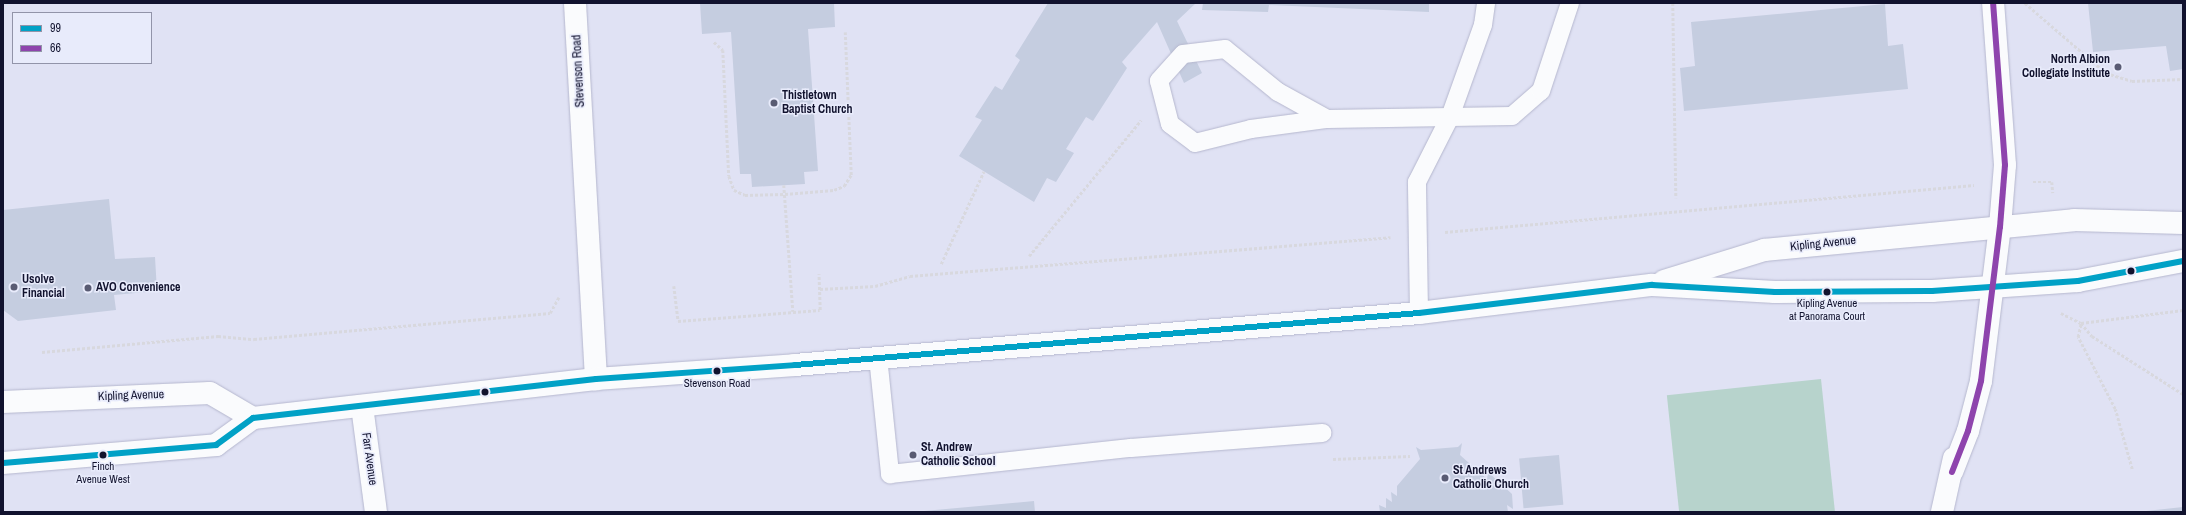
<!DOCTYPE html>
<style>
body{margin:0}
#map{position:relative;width:2186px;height:515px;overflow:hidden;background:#e0e2f4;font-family:"Archivo Narrow",sans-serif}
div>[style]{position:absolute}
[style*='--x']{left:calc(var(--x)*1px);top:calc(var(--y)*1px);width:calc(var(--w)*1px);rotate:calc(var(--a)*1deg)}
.green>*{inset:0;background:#b7d3cc;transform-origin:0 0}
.building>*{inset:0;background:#c5cde0;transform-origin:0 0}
.path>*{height:2.5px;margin-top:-1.25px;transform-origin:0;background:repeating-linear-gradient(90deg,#d8d8de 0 3px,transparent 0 5px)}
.roads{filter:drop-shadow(0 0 1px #b5b7ce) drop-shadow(0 0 1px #b5b7ce)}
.service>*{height:18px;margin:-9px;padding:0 9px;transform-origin:9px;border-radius:9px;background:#fafbfd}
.minor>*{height:22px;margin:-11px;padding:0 11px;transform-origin:11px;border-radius:11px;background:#fafbfd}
.secondary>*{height:22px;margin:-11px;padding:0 11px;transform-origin:11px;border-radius:11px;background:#fafbfd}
.bus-1>*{height:6px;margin:-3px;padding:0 3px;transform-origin:3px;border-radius:3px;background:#01a1c6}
.bus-2>*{height:6px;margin:-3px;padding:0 3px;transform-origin:3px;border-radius:3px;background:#8e44ad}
.dots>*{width:11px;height:11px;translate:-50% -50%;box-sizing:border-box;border:2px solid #e8ebfb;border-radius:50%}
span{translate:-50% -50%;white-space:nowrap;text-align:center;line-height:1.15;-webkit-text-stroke:3px #e8ebfb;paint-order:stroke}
.bus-label{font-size:11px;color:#11122e}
.poi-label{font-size:12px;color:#11122e;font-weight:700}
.right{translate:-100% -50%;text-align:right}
.left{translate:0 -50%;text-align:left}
.street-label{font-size:12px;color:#11122e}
.frame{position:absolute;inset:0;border:4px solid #11122e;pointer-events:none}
.legend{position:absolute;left:12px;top:12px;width:140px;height:52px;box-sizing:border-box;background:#e8ebfb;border:1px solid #9294a9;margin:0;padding:5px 7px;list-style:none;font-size:12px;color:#11122e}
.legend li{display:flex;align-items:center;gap:8px;height:20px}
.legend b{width:20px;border:1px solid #9294a9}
</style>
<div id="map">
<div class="green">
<i style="left:1821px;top:379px;width:134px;height:155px;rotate:84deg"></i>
</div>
<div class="building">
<i style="clip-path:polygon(700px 3px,834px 3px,835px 27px,808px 29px,818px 171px,804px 172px,805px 184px,752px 187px,751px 174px,740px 174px,731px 32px,702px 34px)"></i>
<i style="clip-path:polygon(1048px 3px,1196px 3px,1177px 21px,1202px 73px,1184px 83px,1157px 22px,1122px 62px,1127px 68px,1093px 121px,1086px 117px,1066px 149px,1074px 153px,1056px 182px,1047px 178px,1034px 202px,959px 156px,982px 120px,975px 117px,995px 86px,1002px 90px,1020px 60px,1015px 56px)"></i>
<i style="clip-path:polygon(1203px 3px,1429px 3px,1429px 12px,1269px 5px,1268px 12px,1202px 10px)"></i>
<i style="clip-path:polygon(2088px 3px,2183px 3px,2183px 69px,2170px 71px,2166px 46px,2093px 52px)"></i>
<i style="clip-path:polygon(1885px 4px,1888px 46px,1903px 44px,1908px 89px,1684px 111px,1680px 68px,1695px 66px,1691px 22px)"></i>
<i style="clip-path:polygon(109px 199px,115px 259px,155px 257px,157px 291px,114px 295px,116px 310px,18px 321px,3px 310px,3px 210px)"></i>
<i style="clip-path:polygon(1462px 443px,1460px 455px,1487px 479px,1488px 472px,1512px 494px,1513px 509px,1507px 505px,1508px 512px,1380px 512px,1379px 505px,1386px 508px,1386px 498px,1392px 502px,1391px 492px,1397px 496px,1397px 486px,1420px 459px,1416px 447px,1421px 450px,1458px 447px)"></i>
<i style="left:1559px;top:455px;width:50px;height:40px;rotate:85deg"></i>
<i style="clip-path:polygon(1034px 501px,1035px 512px,924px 512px,924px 511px)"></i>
<i style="clip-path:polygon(2183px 507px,2183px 512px,2146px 512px,2146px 511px)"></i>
</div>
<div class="path">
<i style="--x:1673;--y:3;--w:195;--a:89.1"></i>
<i style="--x:2025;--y:3;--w:107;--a:40.8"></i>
<i style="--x:2106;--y:73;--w:27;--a:17"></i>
<i style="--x:2132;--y:81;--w:51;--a:-2.2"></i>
<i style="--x:714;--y:42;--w:12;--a:42"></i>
<i style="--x:723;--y:50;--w:126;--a:87.3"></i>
<i style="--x:729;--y:176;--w:15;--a:70"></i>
<i style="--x:734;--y:190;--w:12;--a:24"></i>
<i style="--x:745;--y:195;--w:40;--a:-1.4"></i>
<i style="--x:785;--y:194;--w:49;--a:-4.7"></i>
<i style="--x:834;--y:190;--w:11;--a:-22"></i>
<i style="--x:844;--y:186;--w:13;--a:-58"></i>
<i style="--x:851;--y:175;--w:143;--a:-92.4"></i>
<i style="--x:2033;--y:182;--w:19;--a:0"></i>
<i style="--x:2052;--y:182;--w:11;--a:85"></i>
<i style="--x:784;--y:185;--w:127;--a:85.9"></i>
<i style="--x:1445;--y:232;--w:531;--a:-5.08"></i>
<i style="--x:1029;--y:256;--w:176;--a:-50.5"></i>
<i style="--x:941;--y:264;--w:102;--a:-65.2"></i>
<i style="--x:674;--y:286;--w:35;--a:83"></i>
<i style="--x:678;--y:321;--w:142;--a:-4.4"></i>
<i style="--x:820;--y:310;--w:36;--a:-92"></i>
<i style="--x:820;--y:289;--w:55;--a:-3.1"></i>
<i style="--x:875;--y:286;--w:36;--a:-16"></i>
<i style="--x:910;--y:276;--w:482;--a:-4.6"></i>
<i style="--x:2061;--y:313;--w:22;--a:27"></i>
<i style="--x:2081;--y:323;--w:103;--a:-7.3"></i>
<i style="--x:42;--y:352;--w:177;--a:-5.2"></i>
<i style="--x:218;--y:336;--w:36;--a:5"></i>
<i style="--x:254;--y:339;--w:297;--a:-5"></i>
<i style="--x:550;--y:313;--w:18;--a:-61"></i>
<i style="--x:1333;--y:459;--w:77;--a:-2.2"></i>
<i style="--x:2132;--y:469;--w:62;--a:-105.8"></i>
<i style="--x:2115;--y:409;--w:81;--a:-117.2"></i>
<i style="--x:2078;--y:337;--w:14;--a:-78"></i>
<i style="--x:2081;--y:323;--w:17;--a:50"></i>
<i style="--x:2092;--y:336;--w:108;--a:32.5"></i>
</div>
<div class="roads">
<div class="service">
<i style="--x:1327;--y:119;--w:56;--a:-151.1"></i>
<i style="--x:1278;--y:92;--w:68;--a:-140.9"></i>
<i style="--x:1225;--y:49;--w:42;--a:173.2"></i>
<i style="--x:1183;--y:54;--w:36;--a:132"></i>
<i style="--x:1159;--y:81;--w:44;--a:75.7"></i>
<i style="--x:1170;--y:124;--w:31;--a:37"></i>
<i style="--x:1195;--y:143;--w:58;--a:-14"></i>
<i style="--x:1251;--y:129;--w:77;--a:-7.5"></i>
<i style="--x:1327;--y:119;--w:185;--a:-0.9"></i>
<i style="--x:1512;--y:116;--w:38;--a:-41"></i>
<i style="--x:1541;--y:91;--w:93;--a:-71.8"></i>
<i style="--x:1419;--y:313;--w:131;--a:-90.9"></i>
<i style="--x:1417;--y:182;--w:73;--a:-63.1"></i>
<i style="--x:1450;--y:117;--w:98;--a:-70.3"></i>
<i style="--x:1483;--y:25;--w:22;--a:-82"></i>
<i style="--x:878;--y:357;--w:118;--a:84.1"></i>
<i style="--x:890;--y:474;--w:242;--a:-6.2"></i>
<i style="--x:1131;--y:448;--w:192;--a:-4.5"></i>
</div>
<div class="minor">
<i style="--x:575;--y:3;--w:377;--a:86.8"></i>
<i style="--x:362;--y:406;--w:107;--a:82.5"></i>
<i style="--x:1952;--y:472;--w:44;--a:-68.7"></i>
<i style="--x:1968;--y:431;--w:52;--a:-75.4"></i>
<i style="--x:1981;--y:381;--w:155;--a:-83"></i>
<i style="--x:2000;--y:227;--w:62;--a:-85.4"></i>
<i style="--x:2005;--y:165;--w:162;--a:-94.2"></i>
<i style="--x:1942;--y:512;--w:55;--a:-77.5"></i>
</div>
<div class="secondary">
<i style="--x:1664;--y:281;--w:105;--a:-17.2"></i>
<i style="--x:1764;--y:250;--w:311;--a:-5.5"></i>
<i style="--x:2074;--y:220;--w:109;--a:1.6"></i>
<i style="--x:3;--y:402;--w:207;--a:-2.5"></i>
<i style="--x:210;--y:393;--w:50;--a:30.2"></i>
<i style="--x:3;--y:463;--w:214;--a:-4.8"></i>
<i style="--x:216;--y:445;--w:46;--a:-36.1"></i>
<i style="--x:253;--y:418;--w:345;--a:-6.5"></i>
<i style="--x:596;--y:379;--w:199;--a:-4"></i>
<i style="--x:795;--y:365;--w:626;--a:-4.76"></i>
<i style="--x:1419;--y:313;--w:235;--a:-6.9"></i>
<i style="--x:1652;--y:285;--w:123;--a:3.3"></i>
<i style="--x:1775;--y:292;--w:157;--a:-0.4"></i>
<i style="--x:1932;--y:291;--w:146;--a:-3.9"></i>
<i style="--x:2078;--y:281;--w:107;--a:-10.8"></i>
</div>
</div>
<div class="bus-1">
<i style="--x:3;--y:463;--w:214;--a:-4.8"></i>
<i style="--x:216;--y:445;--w:46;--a:-36.1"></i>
<i style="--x:253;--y:418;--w:345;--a:-6.5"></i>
<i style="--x:596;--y:379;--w:199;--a:-4"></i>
<i style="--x:795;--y:365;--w:626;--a:-4.76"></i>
<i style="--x:1419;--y:313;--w:235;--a:-6.9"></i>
<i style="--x:1652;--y:285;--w:123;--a:3.3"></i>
<i style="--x:1775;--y:292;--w:157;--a:-0.4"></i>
<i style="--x:1932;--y:291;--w:146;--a:-3.9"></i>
<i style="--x:2078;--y:281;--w:107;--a:-10.8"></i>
</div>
<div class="bus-2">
<i style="--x:1952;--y:472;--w:44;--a:-68.7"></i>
<i style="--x:1968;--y:431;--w:52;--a:-75.4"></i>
<i style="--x:1981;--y:381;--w:155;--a:-83"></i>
<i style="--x:2000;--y:227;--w:62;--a:-85.4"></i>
<i style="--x:2005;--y:165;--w:162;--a:-94.2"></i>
</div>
<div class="dots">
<i style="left:2118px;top:67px;background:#595b73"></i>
<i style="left:774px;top:103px;background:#595b73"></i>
<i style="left:2131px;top:271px;background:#11122e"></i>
<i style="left:14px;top:287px;background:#595b73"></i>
<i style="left:88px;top:288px;background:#595b73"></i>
<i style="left:1827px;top:292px;background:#11122e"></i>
<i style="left:717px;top:371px;background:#11122e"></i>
<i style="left:485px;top:392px;background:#11122e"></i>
<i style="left:103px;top:455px;background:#11122e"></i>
<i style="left:913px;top:455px;background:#595b73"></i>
<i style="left:1445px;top:478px;background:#595b73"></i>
</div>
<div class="bus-label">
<span style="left:1827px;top:310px">Kipling Avenue<br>at Panorama Court</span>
<span style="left:717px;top:383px">Stevenson Road</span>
<span style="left:103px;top:473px">Finch<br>Avenue West</span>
</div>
<div class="poi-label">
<span class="right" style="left:2110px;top:67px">North Albion<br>Collegiate Institute</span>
<span class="left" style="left:782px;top:103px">Thistletown<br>Baptist Church</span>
<span class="left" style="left:22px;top:287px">Usolve<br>Financial</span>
<span class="left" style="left:96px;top:288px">AVO Convenience</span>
<span class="left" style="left:921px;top:455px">St. Andrew<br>Catholic School</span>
<span class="left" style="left:1453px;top:478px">St Andrews<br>Catholic Church</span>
</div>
<div class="street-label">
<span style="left:579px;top:71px;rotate:-93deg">Stevenson Road</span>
<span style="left:1823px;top:244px;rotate:-6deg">Kipling Avenue</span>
<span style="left:131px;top:396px;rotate:-2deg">Kipling Avenue</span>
<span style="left:369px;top:459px;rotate:82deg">Farr Avenue</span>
</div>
<div class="frame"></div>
<ul class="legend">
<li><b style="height:5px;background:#01a1c6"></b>99</li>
<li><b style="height:5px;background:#8e44ad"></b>66</li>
</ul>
</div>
